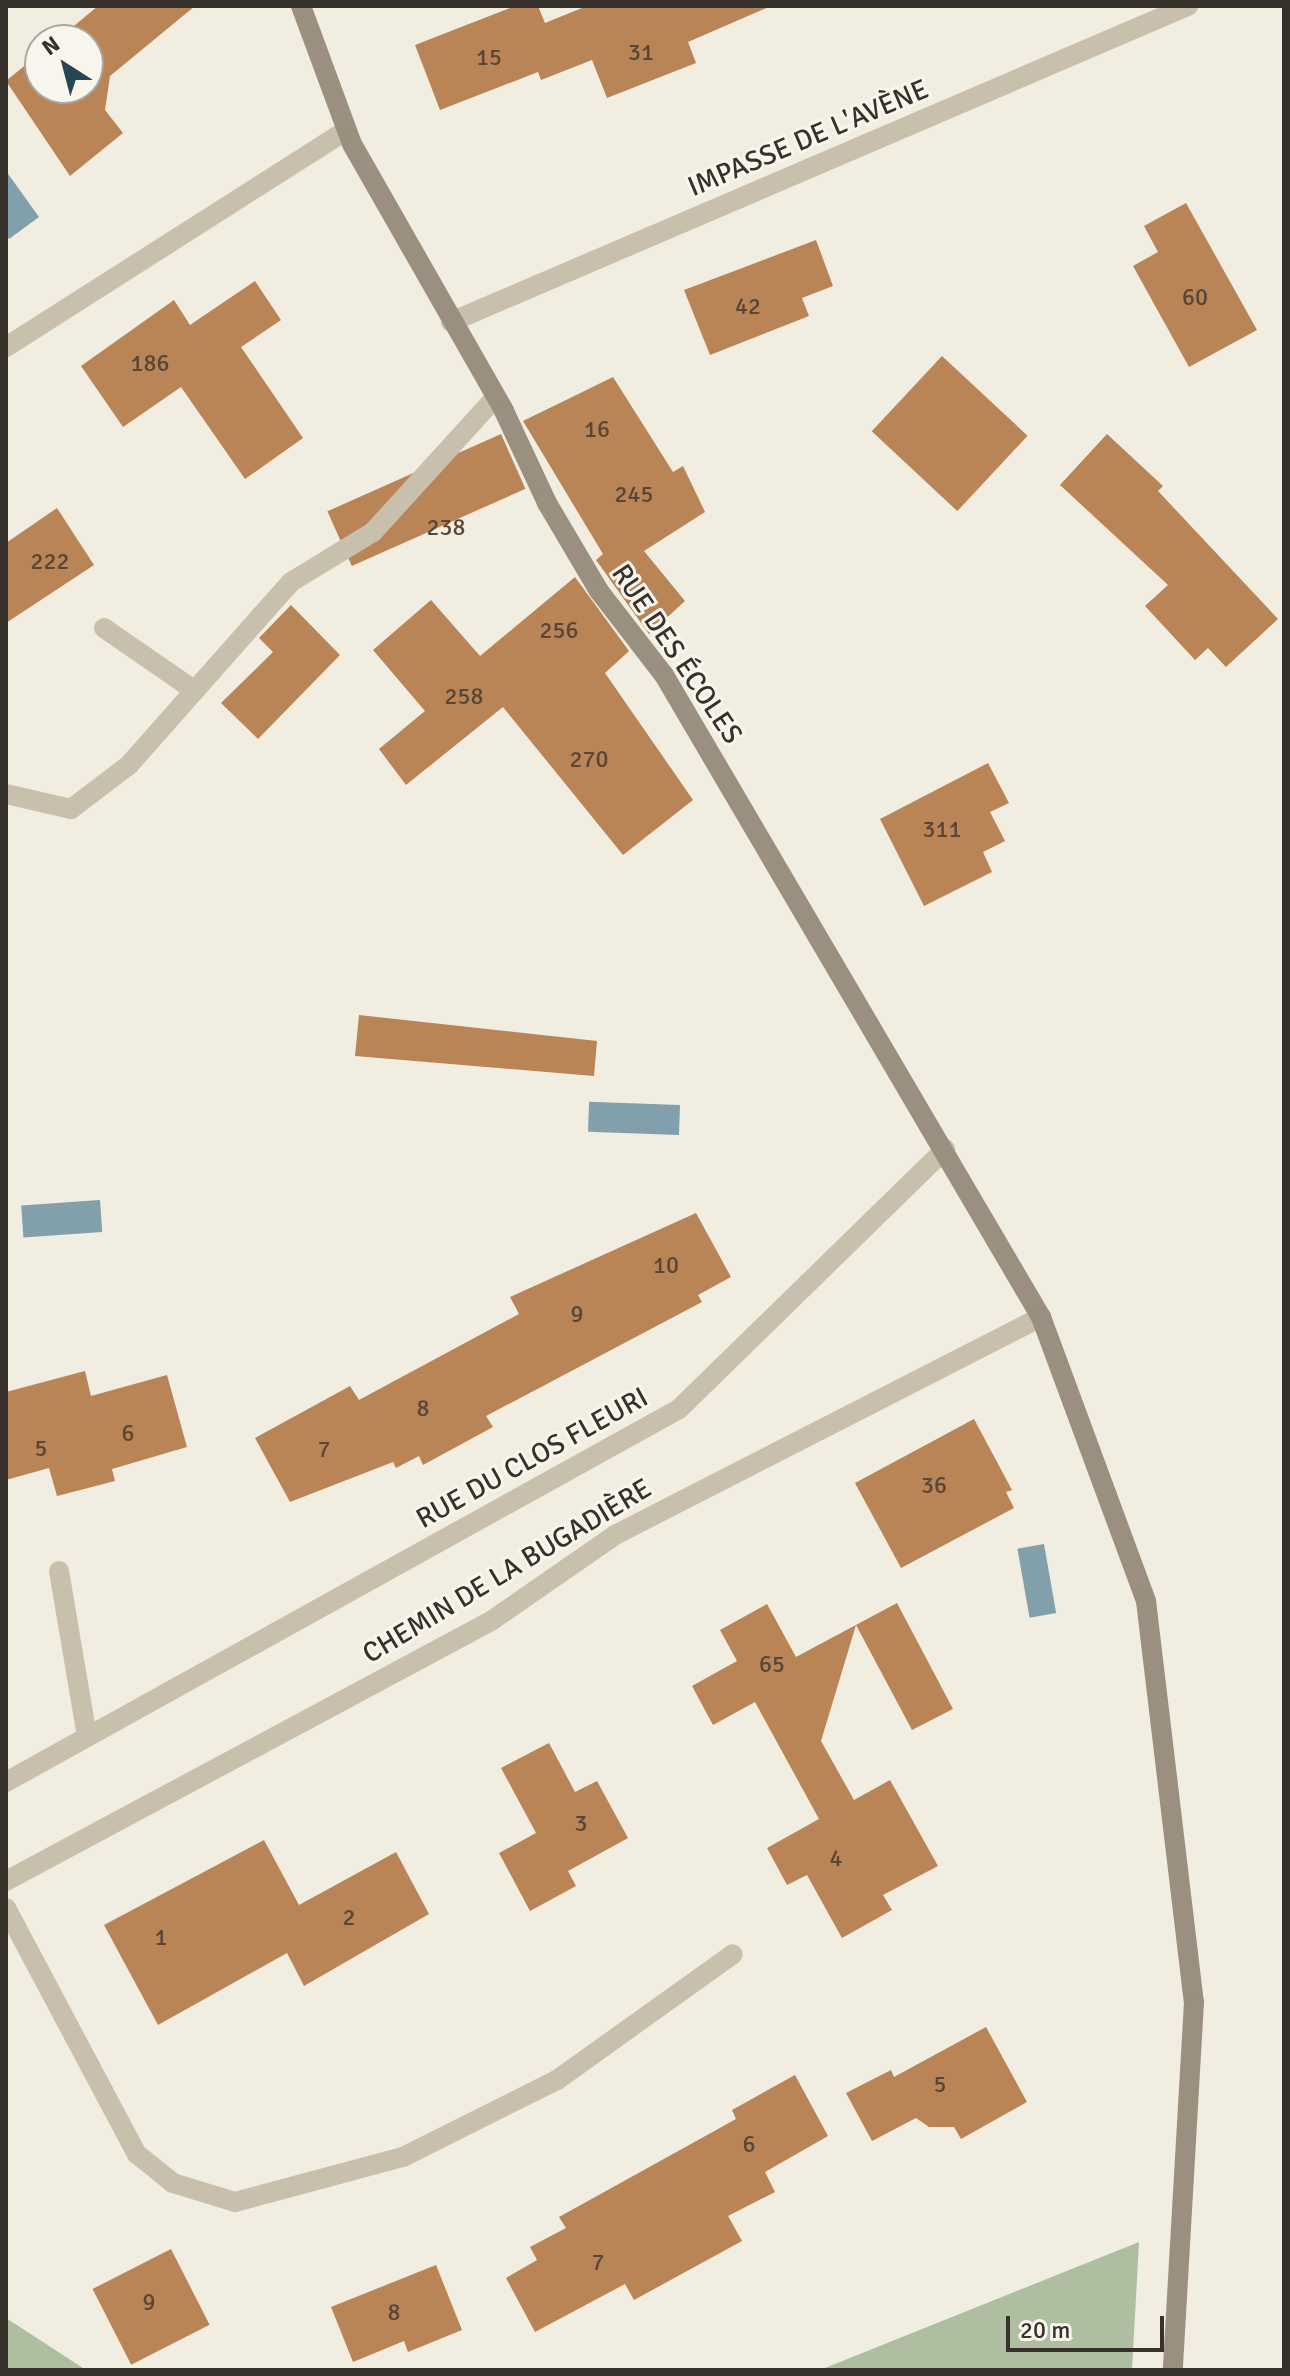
<!DOCTYPE html>
<meta charset="utf-8">
<style>
body{margin:0}
#map{position:relative;width:1290px;height:2376px;overflow:hidden;background:#f1ede0;font-family:Signika,sans-serif}
div>[style]{position:absolute}
[style*='--x']{left:calc(var(--x)*1px);top:calc(var(--y)*1px);width:calc(var(--w)*1px);rotate:calc(var(--a)*1deg)}
.green>*{inset:0;background:#aebea1}
.water>*{inset:0;background:#82a0ab;transform-origin:0 0}
.building>*{inset:0;background:#b98456;transform-origin:0 0}
.lane>*{height:20px;margin:-10px;padding:0 10px;transform-origin:10px;border-radius:10px;background:#c8bfad}
.street>*{height:20px;margin:-10px;padding:0 10px;transform-origin:10px;border-radius:10px;background:#c8bfad}
.secondary>*{height:20px;margin:-10px;padding:0 10px;transform-origin:10px;border-radius:10px;background:#9b8f7f}
span{translate:-50% -50%;white-space:nowrap;text-align:center;line-height:1.15;-webkit-text-stroke:6px #f8f6ec;paint-order:stroke}
.number-label{font-size:24px;color:#584636}
.number-label span{-webkit-text-stroke-width:0}
.street-label{font-size:28px;color:#37312b}
.frame{position:absolute;inset:0;border:8px solid #37312b;pointer-events:none}
.north{position:absolute;left:24px;top:24px;width:80px;height:80px;box-sizing:border-box;background:#f8f6ec;border:2px solid #aba79f;border-radius:50%;rotate:324deg;font-size:22px;font-weight:700;line-height:32px;text-align:center;color:#37312b}
.north::after{content:'';display:block;margin:auto;width:28px;height:36px;background:#254654;clip-path:polygon(50% 0,100% 100%,50% 72%,0 100%)}
.scale{position:absolute;left:1006px;top:2316px;width:158px;height:36px;box-sizing:border-box;border:4px solid #37312b;border-top:0;padding-left:10px;font-size:24px;line-height:28px;white-space:nowrap;color:#37312b;-webkit-text-stroke:6px #f8f6ec;paint-order:stroke}
</style>
<div id="map">
<div class="green">
<i style="clip-path:polygon(1139px 2242px,1132px 2370px,820px 2370px)"></i>
<i style="clip-path:polygon(6px 2318px,86px 2370px,6px 2370px)"></i>
</div>
<div class="water">
<i style="clip-path:polygon(6px 171px,39px 217px,9px 239px,6px 235px)"></i>
<i style="left:680px;top:1105px;width:30px;height:91px;rotate:92deg"></i>
<i style="left:100px;top:1200px;width:32px;height:79px;rotate:86deg"></i>
<i style="left:1044px;top:1544px;width:70px;height:27px;rotate:80deg"></i>
</div>
<div class="building">
<i style="clip-path:polygon(98px 6px,195px 6px,110px 76px,105px 110px,123px 133px,70px 176px,6px 81px,40px 53px,40px 88px,88px 88px,88px 40px,57px 40px)"></i>
<i style="clip-path:polygon(515px 6px,538px 6px,545px 23px,587px 6px,771px 6px,688px 42px,696px 63px,607px 98px,592px 60px,541px 80px,538px 72px,440px 110px,415px 45px)"></i>
<i style="clip-path:polygon(1186px 203px,1257px 330px,1189px 367px,1133px 266px,1158px 252px,1144px 226px)"></i>
<i style="clip-path:polygon(816px 240px,833px 286px,802px 298px,809px 316px,710px 355px,684px 290px)"></i>
<i style="clip-path:polygon(255px 281px,281px 320px,241px 347px,303px 438px,245px 479px,181px 387px,123px 427px,81px 366px,174px 300px,190px 325px)"></i>
<i style="left:942px;top:356px;width:117px;height:103px;rotate:43deg"></i>
<i style="clip-path:polygon(613px 377px,673px 472px,683px 466px,705px 512px,644px 551px,685px 601px,649px 634px,596px 560px,603px 554px,523px 421px)"></i>
<i style="left:501px;top:434px;width:60px;height:190px;rotate:66deg"></i>
<i style="clip-path:polygon(1107px 434px,1163px 486px,1158px 491px,1278px 619px,1226px 667px,1208px 648px,1195px 660px,1145px 606px,1168px 585px,1060px 485px)"></i>
<i style="clip-path:polygon(57px 508px,94px 565px,6px 623px,6px 543px)"></i>
<i style="clip-path:polygon(575px 577px,629px 651px,605px 673px,693px 800px,623px 855px,503px 707px,406px 785px,379px 749px,425px 711px,373px 650px,431px 600px,480px 656px)"></i>
<i style="clip-path:polygon(291px 605px,340px 655px,258px 739px,221px 703px,273px 652px,259px 638px)"></i>
<i style="clip-path:polygon(988px 763px,1009px 803px,990px 812px,1005px 841px,983px 852px,992px 872px,924px 906px,880px 819px)"></i>
<i style="clip-path:polygon(359px 1015px,597px 1041px,594px 1076px,355px 1056px)"></i>
<i style="clip-path:polygon(696px 1213px,731px 1277px,698px 1295px,702px 1302px,486px 1416px,493px 1427px,423px 1465px,419px 1456px,396px 1468px,393px 1462px,290px 1502px,255px 1438px,350px 1386px,359px 1400px,519px 1314px,510px 1297px)"></i>
<i style="clip-path:polygon(85px 1371px,91px 1396px,167px 1375px,187px 1447px,112px 1469px,115px 1481px,57px 1496px,49px 1468px,6px 1480px,6px 1392px)"></i>
<i style="clip-path:polygon(974px 1419px,1012px 1490px,1006px 1492px,1014px 1508px,901px 1568px,855px 1483px)"></i>
<i style="clip-path:polygon(897px 1603px,953px 1709px,912px 1730px,856px 1625px,821px 1741px,854px 1800px,890px 1780px,938px 1866px,883px 1895px,892px 1910px,842px 1938px,807px 1875px,787px 1885px,767px 1848px,819px 1819px,755px 1702px,713px 1725px,692px 1686px,737px 1661px,720px 1630px,767px 1604px,796px 1657px)"></i>
<i style="clip-path:polygon(549px 1743px,575px 1792px,597px 1781px,628px 1838px,568px 1871px,576px 1886px,530px 1911px,499px 1853px,536px 1833px,501px 1768px)"></i>
<i style="clip-path:polygon(264px 1840px,299px 1905px,396px 1852px,429px 1914px,304px 1986px,287px 1953px,158px 2025px,104px 1925px)"></i>
<i style="clip-path:polygon(986px 2027px,1027px 2102px,961px 2139px,954px 2127px,929px 2127px,916px 2118px,872px 2141px,846px 2093px,891px 2070px,894px 2077px)"></i>
<i style="clip-path:polygon(795px 2075px,828px 2136px,765px 2172px,775px 2192px,728px 2216px,742px 2241px,634px 2300px,625px 2284px,535px 2332px,506px 2278px,537px 2260px,530px 2247px,566px 2228px,559px 2217px,736px 2119px,732px 2110px)"></i>
<i style="left:171px;top:2249px;width:85px;height:88px;rotate:63deg"></i>
<i style="clip-path:polygon(436px 2265px,462px 2330px,408px 2352px,404px 2341px,353px 2362px,331px 2307px)"></i>
</div>
<div class="lane">
<i style="--x:6;--y:347;--w:403;--a:-32.5"></i>
<i style="--x:104;--y:628;--w:109;--a:34.6"></i>
<i style="--x:6;--y:794;--w:67;--a:13"></i>
<i style="--x:71;--y:809;--w:73;--a:-37.2"></i>
<i style="--x:129;--y:765;--w:244;--a:-48.5"></i>
<i style="--x:291;--y:582;--w:96;--a:-31.4"></i>
<i style="--x:373;--y:532;--w:181;--a:-47.7"></i>
</div>
<div class="street">
<i style="--x:451;--y:322;--w:802;--a:-23.21"></i>
<i style="--x:59;--y:1571;--w:168;--a:80.4"></i>
<i style="--x:6;--y:1782;--w:769;--a:-29"></i>
<i style="--x:679;--y:1409;--w:372;--a:-44.3"></i>
<i style="--x:6;--y:1881;--w:550;--a:-28.19"></i>
<i style="--x:491;--y:1621;--w:151;--a:-34.7"></i>
<i style="--x:615;--y:1535;--w:479;--a:-27.1"></i>
<i style="--x:6;--y:1908;--w:279;--a:62"></i>
<i style="--x:137;--y:2154;--w:46;--a:38.9"></i>
<i style="--x:173;--y:2183;--w:65;--a:17"></i>
<i style="--x:235;--y:2202;--w:174;--a:-15"></i>
<i style="--x:403;--y:2157;--w:172;--a:-26.6"></i>
<i style="--x:557;--y:2080;--w:216;--a:-35.6"></i>
</div>
<div class="secondary">
<i style="--x:301;--y:6;--w:147;--a:69.7"></i>
<i style="--x:352;--y:144;--w:307;--a:60.3"></i>
<i style="--x:504;--y:411;--w:102;--a:64.9"></i>
<i style="--x:547;--y:503;--w:102;--a:59.4"></i>
<i style="--x:599;--y:591;--w:106;--a:52.3"></i>
<i style="--x:664;--y:675;--w:745;--a:59.58"></i>
<i style="--x:1041;--y:1317;--w:303;--a:69.7"></i>
<i style="--x:1146;--y:1601;--w:404;--a:83.2"></i>
<i style="--x:1194;--y:2002;--w:369;--a:93.3"></i>
</div>
<div class="number-label">
<span style="left:641px;top:53px">31</span>
<span style="left:489px;top:58px">15</span>
<span style="left:1195px;top:298px">60</span>
<span style="left:748px;top:307px">42</span>
<span style="left:150px;top:364px">186</span>
<span style="left:597px;top:430px">16</span>
<span style="left:634px;top:495px">245</span>
<span style="left:446px;top:528px">238</span>
<span style="left:50px;top:562px">222</span>
<span style="left:559px;top:631px">256</span>
<span style="left:464px;top:697px">258</span>
<span style="left:589px;top:760px">270</span>
<span style="left:942px;top:830px">311</span>
<span style="left:666px;top:1266px">10</span>
<span style="left:577px;top:1315px">9</span>
<span style="left:423px;top:1409px">8</span>
<span style="left:128px;top:1434px">6</span>
<span style="left:41px;top:1449px">5</span>
<span style="left:324px;top:1450px">7</span>
<span style="left:934px;top:1486px">36</span>
<span style="left:772px;top:1665px">65</span>
<span style="left:581px;top:1824px">3</span>
<span style="left:836px;top:1859px">4</span>
<span style="left:349px;top:1918px">2</span>
<span style="left:161px;top:1938px">1</span>
<span style="left:940px;top:2085px">5</span>
<span style="left:749px;top:2145px">6</span>
<span style="left:598px;top:2263px">7</span>
<span style="left:149px;top:2303px">9</span>
<span style="left:394px;top:2313px">8</span>
</div>
<div class="street-label">
<span style="left:808px;top:138px;rotate:-23deg">IMPASSE DE L'AVÈNE</span>
<span style="left:677px;top:654px;rotate:56deg">RUE DES ÉCOLES</span>
<span style="left:532px;top:1458px;rotate:-29deg">RUE DU CLOS FLEURI</span>
<span style="left:507px;top:1571px;rotate:-31deg">CHEMIN DE LA BUGADIÈRE</span>
</div>
<div class="frame"></div>
<div class="north">N</div>
<div class="scale">20 m</div>
</div>
